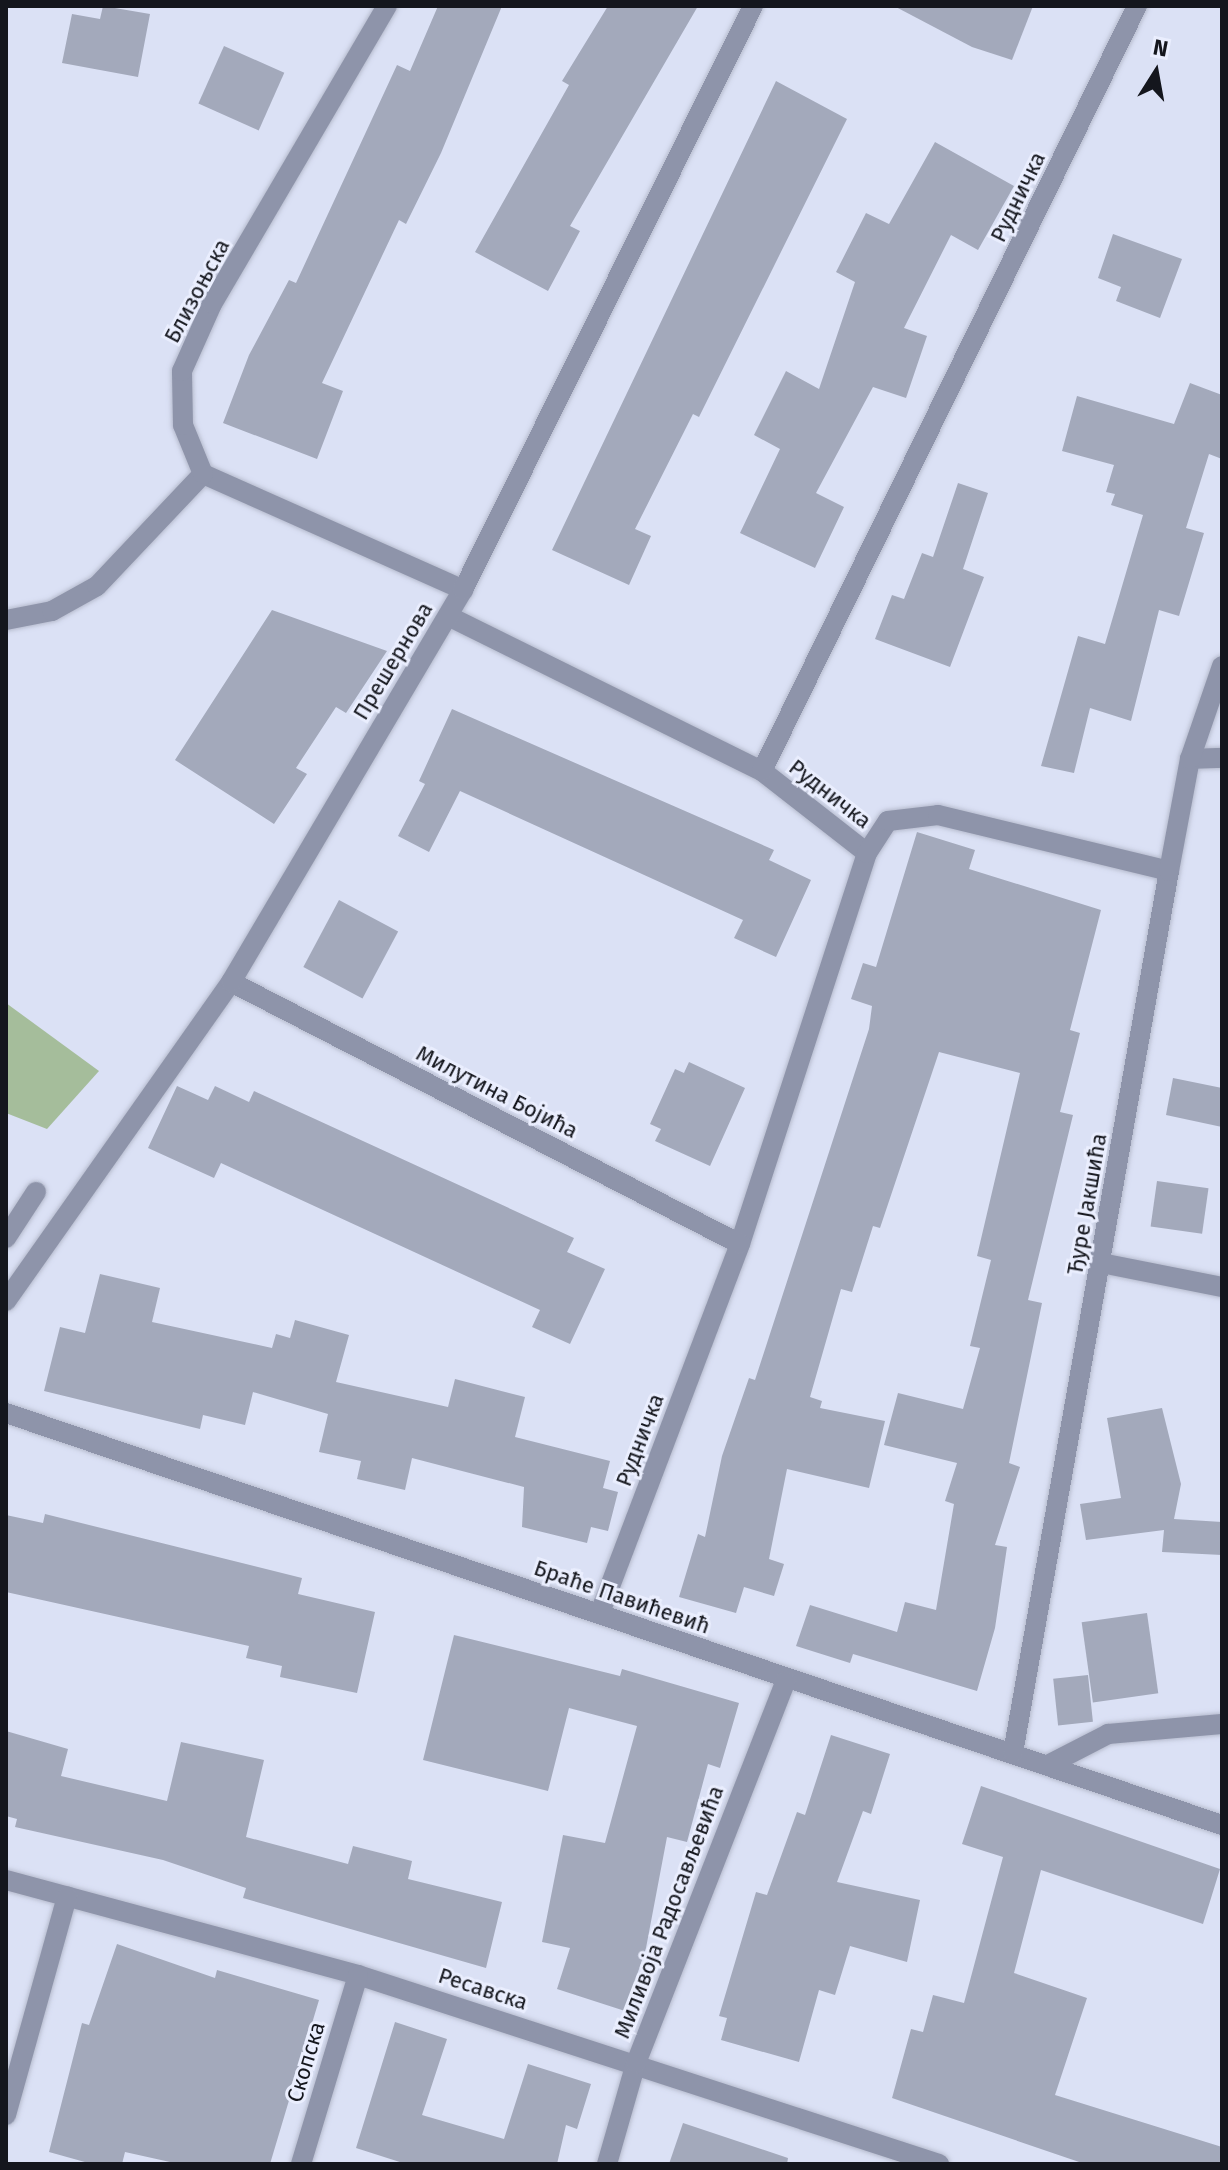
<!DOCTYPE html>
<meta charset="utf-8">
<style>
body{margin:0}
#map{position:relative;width:1228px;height:2170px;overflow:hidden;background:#dbe1f5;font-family:"Fira Sans",sans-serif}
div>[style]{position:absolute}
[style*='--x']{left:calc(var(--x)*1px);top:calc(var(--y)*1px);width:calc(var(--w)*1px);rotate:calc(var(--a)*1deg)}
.green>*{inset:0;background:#a5bd9b}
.building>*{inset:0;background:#a3a9bb;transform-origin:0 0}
.roads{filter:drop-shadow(0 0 2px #b7bcce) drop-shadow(0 0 2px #b7bcce)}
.lane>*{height:20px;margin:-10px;padding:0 10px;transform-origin:10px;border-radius:10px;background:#8e94aa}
.street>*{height:20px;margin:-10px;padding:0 10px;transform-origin:10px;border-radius:10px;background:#8e94aa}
span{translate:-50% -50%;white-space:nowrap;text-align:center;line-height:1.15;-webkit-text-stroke:6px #eaeefe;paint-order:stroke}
.street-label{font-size:22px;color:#14161d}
.frame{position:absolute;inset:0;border:8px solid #14161d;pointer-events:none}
.north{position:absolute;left:1116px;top:32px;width:80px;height:80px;-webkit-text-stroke:6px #eaeefe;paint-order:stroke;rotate:11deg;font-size:22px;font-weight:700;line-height:32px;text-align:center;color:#14161d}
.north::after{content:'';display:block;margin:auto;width:28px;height:36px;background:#14161d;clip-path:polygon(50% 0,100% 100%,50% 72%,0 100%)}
</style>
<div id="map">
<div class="green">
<i style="clip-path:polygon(6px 1003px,99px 1071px,47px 1129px,6px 1113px)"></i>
</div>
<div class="building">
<i style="clip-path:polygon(103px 6px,150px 14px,138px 77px,62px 63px,72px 14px,100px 19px)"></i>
<i style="clip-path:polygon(438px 6px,502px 6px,441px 153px,406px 224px,399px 220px,322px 383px,343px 391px,317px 459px,223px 423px,249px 355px,289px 280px,296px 283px,397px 65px,410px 71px)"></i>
<i style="clip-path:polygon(608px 6px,698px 6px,570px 226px,580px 231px,548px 291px,475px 252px,569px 85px,562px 81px)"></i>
<i style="clip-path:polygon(894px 6px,1033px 6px,1012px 60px,972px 47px)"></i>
<i style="left:224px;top:46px;width:66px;height:63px;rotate:24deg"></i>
<i style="clip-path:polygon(776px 81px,847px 119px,699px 417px,693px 414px,635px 529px,651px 536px,629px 585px,552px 550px)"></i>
<i style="clip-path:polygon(935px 142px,1014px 186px,978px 250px,951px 235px,904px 328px,927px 336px,906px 398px,873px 387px,816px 493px,844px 507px,815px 568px,740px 533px,780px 449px,754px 435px,786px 371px,819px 389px,855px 282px,836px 272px,866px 213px,889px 224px)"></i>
<i style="clip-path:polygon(1113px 234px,1182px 259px,1160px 318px,1116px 301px,1121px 287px,1098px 278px)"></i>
<i style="clip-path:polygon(1190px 383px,1222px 395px,1222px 459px,1209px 454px,1186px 528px,1204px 533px,1179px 616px,1159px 610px,1131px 721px,1090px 708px,1074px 773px,1041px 766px,1078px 636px,1105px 644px,1143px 515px,1111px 505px,1115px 494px,1106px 492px,1114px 465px,1062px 451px,1077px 396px,1174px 424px)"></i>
<i style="clip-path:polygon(958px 483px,988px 493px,963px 569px,984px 577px,950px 667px,875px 639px,892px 595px,904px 599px,922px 553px,933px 557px)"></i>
<i style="clip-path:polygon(272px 610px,387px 651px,346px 713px,336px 707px,296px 768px,307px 774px,274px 824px,175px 760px)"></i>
<i style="clip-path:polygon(452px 709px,774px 850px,769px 860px,811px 880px,776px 957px,734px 938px,743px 920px,460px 791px,429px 852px,398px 836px,425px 784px,419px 781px)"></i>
<i style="clip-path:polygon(917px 832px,975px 850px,969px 869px,1101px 910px,1070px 1030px,1080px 1033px,1060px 1112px,1073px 1115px,1028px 1300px,1042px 1303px,1009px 1463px,1020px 1467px,995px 1545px,1007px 1547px,995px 1628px,977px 1691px,853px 1654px,850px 1663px,796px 1646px,810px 1605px,897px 1632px,905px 1602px,936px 1610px,954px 1504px,945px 1501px,957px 1463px,884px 1445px,898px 1393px,963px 1409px,980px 1348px,970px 1346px,991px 1260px,977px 1256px,1020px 1073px,939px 1052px,880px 1228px,873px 1226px,852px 1292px,841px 1289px,810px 1397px,822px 1401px,820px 1408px,885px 1421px,869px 1488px,787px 1469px,769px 1559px,784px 1564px,774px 1596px,744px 1587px,736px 1613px,679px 1597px,698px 1534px,705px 1537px,722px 1456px,749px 1378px,755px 1380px,869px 1029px,872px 1006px,851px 999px,863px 963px,876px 967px)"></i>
<i style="left:339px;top:900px;width:67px;height:76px;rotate:28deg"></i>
<i style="clip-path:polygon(689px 1062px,745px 1088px,710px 1166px,655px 1141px,661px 1129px,650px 1124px,675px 1069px,684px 1073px)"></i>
<i style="clip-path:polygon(1173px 1078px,1222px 1088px,1222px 1127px,1166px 1115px)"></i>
<i style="clip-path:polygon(177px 1086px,208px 1100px,215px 1086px,249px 1102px,254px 1091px,574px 1238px,567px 1252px,605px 1269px,570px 1344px,532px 1327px,540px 1310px,221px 1163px,214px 1178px,148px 1148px)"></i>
<i style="left:1157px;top:1181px;width:52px;height:46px;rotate:8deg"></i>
<i style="clip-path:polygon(100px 1274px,160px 1288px,152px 1322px,272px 1348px,276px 1334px,290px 1338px,295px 1320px,349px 1335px,336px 1382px,448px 1407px,455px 1379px,525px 1397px,515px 1437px,610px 1461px,603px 1488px,618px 1492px,608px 1531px,591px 1527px,587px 1543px,522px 1527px,524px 1487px,412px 1458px,405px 1490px,357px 1479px,361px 1461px,319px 1452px,328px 1414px,253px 1392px,245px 1425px,203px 1415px,200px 1429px,44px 1391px,60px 1327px,85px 1333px)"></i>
<i style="clip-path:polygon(1162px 1408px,1181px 1484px,1174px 1519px,1222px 1522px,1222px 1555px,1162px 1552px,1164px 1530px,1086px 1540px,1080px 1504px,1121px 1498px,1107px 1418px)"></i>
<i style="clip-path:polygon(45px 1514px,302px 1578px,298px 1594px,375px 1612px,357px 1693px,280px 1677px,282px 1666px,246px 1658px,249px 1646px,6px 1592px,6px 1515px,43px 1523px)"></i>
<i style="left:1147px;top:1613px;width:81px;height:66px;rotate:82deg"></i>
<i style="clip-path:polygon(454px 1635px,620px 1676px,622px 1669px,739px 1703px,720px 1768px,708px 1764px,687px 1842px,667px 1837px,646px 1948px,625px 2011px,557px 1989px,570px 1948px,542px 1942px,563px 1835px,605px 1843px,637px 1726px,569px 1708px,548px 1791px,423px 1760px)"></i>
<i style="left:1088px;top:1675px;width:47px;height:35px;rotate:84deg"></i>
<i style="clip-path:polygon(6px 1731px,68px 1749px,61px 1776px,167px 1801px,181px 1742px,264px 1760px,246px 1837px,348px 1864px,353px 1846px,412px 1861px,408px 1879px,502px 1902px,486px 1968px,243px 1898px,246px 1888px,163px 1860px,15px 1827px,17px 1819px,6px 1816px)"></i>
<i style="clip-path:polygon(831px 1735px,890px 1754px,871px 1814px,863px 1811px,837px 1882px,920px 1900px,907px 1962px,850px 1946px,835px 1995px,819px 1990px,799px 2062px,721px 2040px,727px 2018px,719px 2016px,756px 1892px,767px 1895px,797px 1812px,805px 1815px)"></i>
<i style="clip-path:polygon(981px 1786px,1220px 1869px,1203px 1924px,1041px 1870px,1014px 1973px,1087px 1998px,1055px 2095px,1222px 2147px,1222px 2164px,1085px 2164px,892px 2098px,911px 2029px,923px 2032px,933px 1995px,964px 2003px,1003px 1857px,962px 1844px)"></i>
<i style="clip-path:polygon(117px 1944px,215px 1978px,217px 1970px,319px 2000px,270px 2164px,179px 2164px,125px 2152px,122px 2164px,92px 2164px,49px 2152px,82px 2023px,89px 2025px)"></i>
<i style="clip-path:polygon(395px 2022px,447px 2039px,422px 2115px,504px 2139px,528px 2064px,591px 2084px,577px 2129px,566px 2125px,557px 2164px,406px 2164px,356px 2148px)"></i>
<i style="clip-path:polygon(683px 2123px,788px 2158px,787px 2164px,669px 2164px)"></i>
</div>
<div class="roads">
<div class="lane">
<i style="--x:6;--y:1238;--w:55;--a:-56.9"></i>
<i style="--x:1048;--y:1765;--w:68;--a:-27.3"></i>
<i style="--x:1108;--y:1734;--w:114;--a:-5"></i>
</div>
<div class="street">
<i style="--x:203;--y:474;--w:285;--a:24"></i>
<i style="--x:448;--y:616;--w:350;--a:26.3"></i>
<i style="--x:762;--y:771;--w:133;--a:38"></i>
<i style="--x:867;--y:853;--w:411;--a:108"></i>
<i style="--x:740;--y:1244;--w:395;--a:110.8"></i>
<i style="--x:6;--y:620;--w:47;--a:-11.1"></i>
<i style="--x:52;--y:611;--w:51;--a:-29.1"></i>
<i style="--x:97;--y:586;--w:154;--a:-46.6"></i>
<i style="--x:203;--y:474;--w:53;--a:-112.2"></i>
<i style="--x:183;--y:425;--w:54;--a:-91.1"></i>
<i style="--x:182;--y:371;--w:73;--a:-65.9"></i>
<i style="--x:212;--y:304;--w:346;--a:-59.6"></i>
<i style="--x:1190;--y:759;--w:32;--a:-2"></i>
<i style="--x:762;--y:771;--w:852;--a:-63.89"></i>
<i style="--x:867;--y:853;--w:38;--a:-57"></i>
<i style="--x:888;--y:821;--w:50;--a:-6.8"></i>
<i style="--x:938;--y:815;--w:238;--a:13.6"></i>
<i style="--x:231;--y:982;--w:572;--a:27.24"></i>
<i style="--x:1101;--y:1263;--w:123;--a:11.2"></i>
<i style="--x:6;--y:1301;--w:390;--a:-54.8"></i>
<i style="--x:231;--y:982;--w:456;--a:-59.4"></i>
<i style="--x:463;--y:590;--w:652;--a:-63.59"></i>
<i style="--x:6;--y:1413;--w:1284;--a:18.72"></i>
<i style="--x:1013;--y:1753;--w:896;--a:-79.97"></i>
<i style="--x:1169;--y:871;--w:114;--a:-79.4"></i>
<i style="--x:1190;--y:759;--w:98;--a:-71"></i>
<i style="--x:6;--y:1880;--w:365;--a:15.1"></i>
<i style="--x:358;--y:1975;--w:611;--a:18.02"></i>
<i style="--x:6;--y:2115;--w:227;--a:-74.4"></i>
<i style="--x:301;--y:2164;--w:197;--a:-73.2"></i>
<i style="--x:607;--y:2164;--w:105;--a:-74"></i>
<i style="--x:636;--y:2063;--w:410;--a:-68.6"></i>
</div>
</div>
<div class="street-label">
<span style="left:1018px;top:197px;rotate:-64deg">Рудничка</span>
<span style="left:197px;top:291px;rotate:-62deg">Близоњска</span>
<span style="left:393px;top:661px;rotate:-59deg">Прешернова</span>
<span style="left:830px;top:794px;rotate:38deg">Рудничка</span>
<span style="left:497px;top:1092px;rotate:27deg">Милутина Бојића</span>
<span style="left:1087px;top:1204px;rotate:-80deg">Ђуре Јакшића</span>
<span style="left:640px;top:1440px;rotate:-69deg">Рудничка</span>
<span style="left:622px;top:1597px;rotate:19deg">Браће Павићевић</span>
<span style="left:669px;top:1912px;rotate:-69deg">Миливоја Радосављевића</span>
<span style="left:483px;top:1989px;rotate:18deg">Ресавска</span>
<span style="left:306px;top:2062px;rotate:-73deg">Скопска</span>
</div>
<div class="frame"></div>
<div class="north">N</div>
</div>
